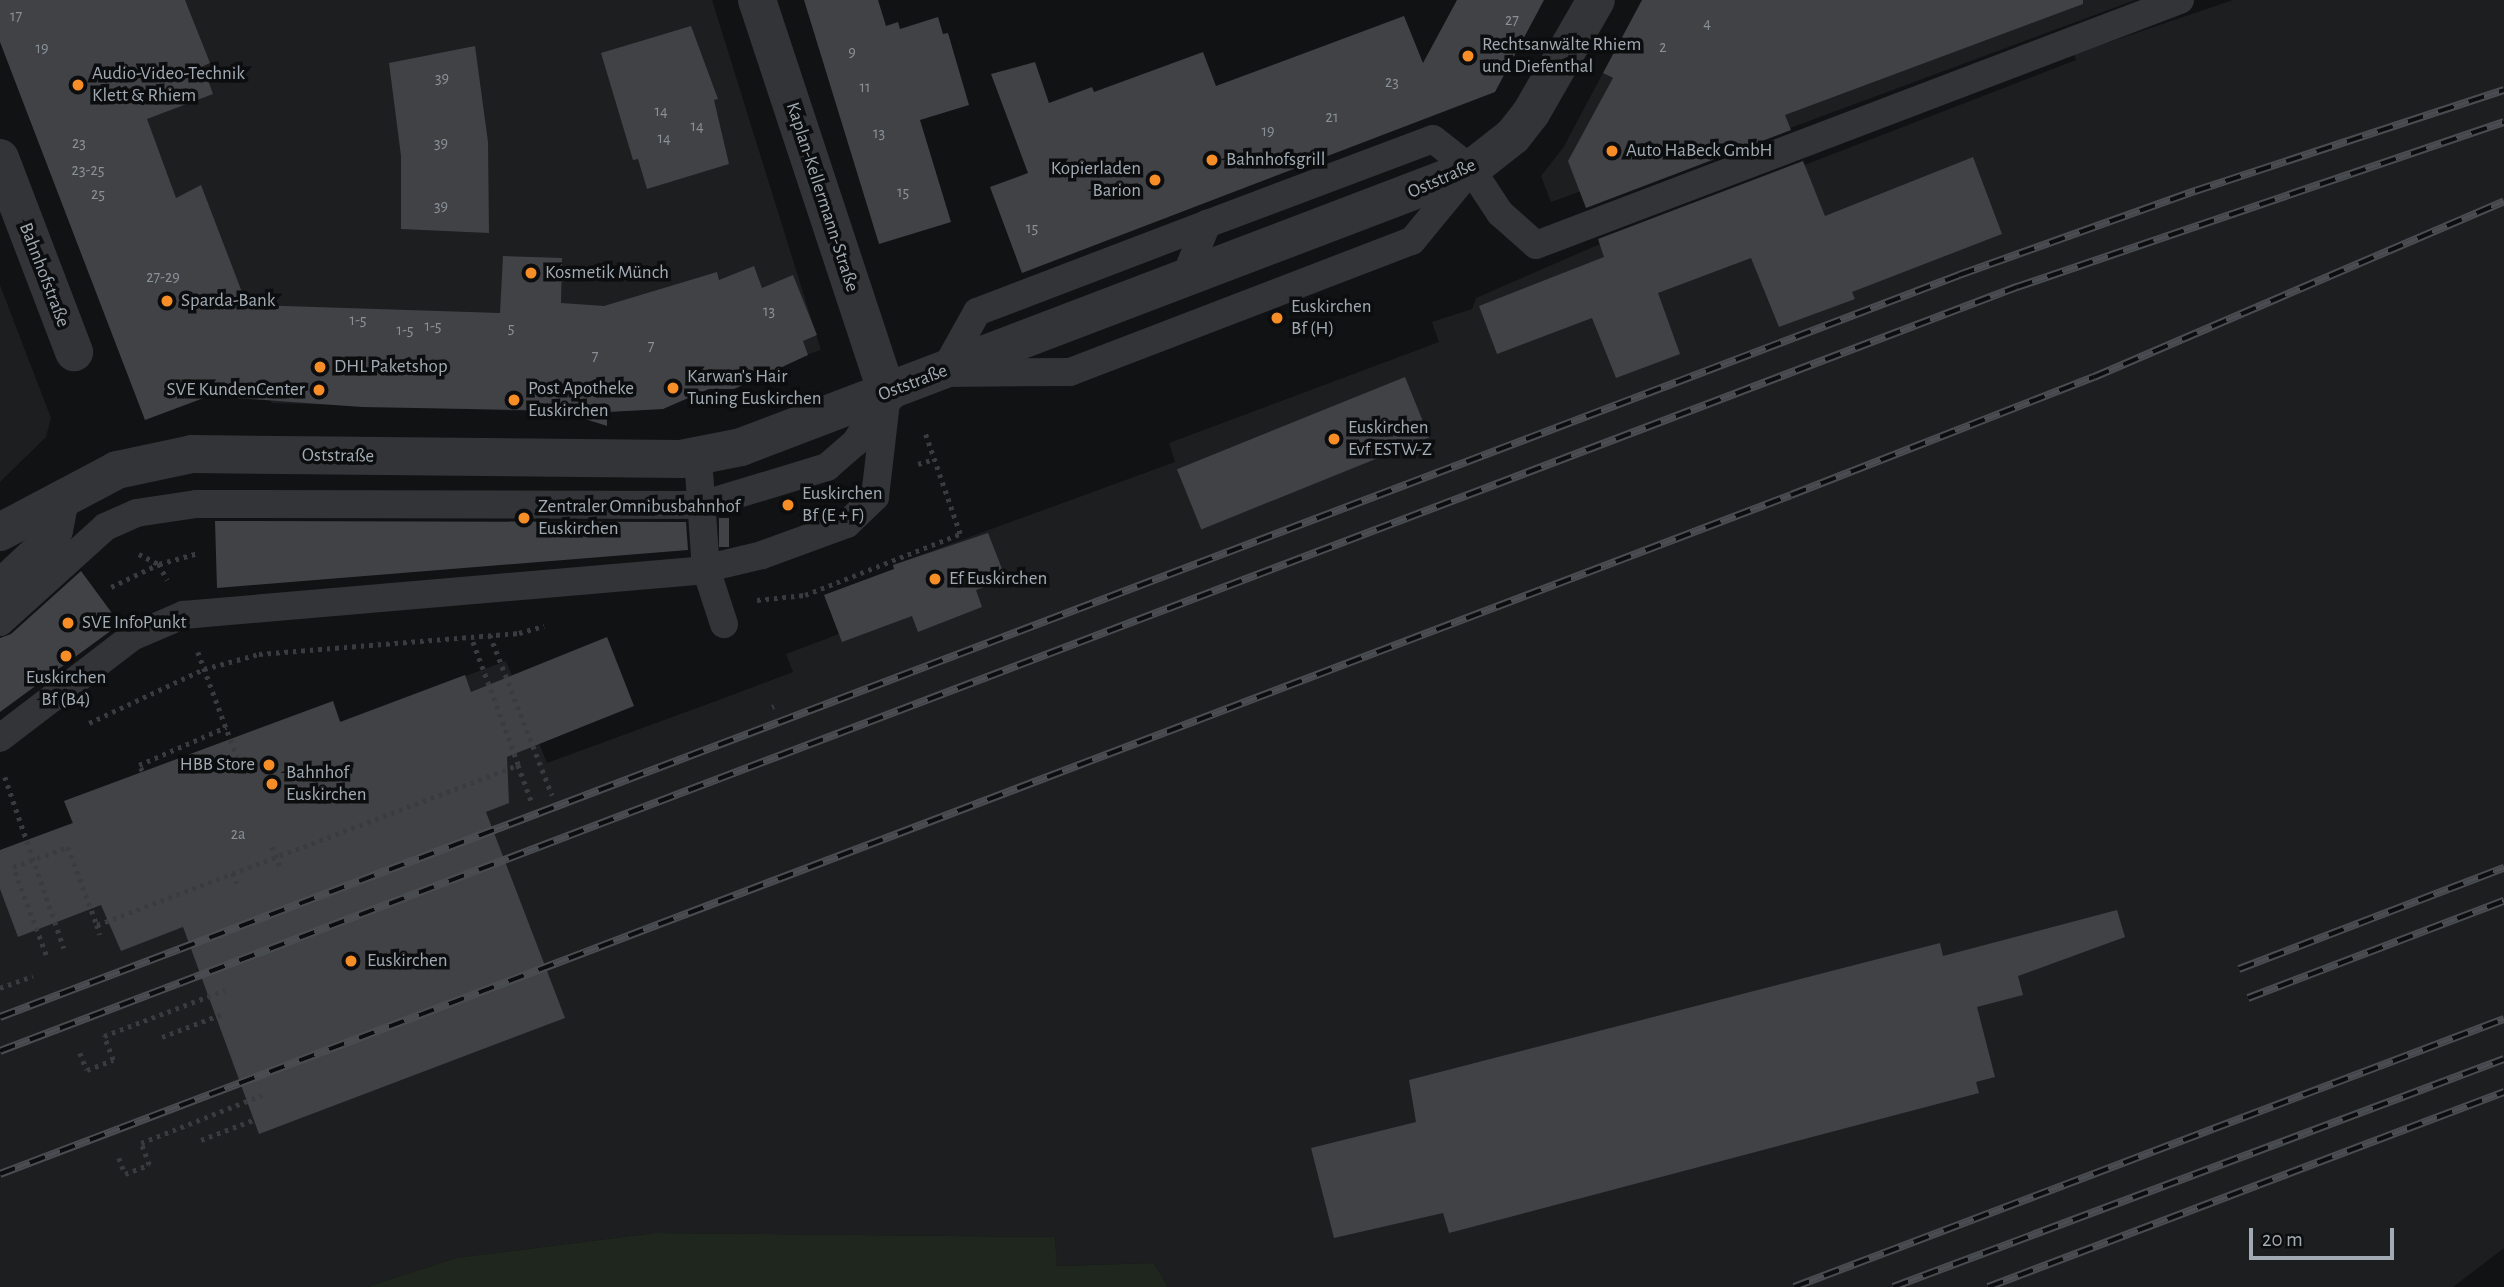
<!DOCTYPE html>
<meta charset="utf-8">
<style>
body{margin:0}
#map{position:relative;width:2504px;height:1287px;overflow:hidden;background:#111213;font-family:"Alegreya Sans",sans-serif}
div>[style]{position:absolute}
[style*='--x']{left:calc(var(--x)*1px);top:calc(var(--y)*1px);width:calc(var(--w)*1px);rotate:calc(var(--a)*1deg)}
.built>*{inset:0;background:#1d1e20}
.green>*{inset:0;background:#1e261e}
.building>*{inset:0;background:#404246;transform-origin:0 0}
.path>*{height:4.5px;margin-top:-2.25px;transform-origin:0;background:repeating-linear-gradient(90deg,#383b3f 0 3.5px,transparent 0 8.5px)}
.service>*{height:28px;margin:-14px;padding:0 14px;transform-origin:14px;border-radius:14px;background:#323438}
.pedestrian>*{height:38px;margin:-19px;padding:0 19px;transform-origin:19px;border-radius:19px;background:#323438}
.minor>*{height:38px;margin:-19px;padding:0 19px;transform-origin:19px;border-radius:19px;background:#323438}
.tertiary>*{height:38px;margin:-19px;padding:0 19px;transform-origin:19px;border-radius:19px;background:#323438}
.rail>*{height:8px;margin-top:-4px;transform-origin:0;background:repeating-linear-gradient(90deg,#0c0d0e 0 16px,#494d51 0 32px);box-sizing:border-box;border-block:2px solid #494d51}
.dots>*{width:19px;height:19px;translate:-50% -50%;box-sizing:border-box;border:4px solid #0c0d0e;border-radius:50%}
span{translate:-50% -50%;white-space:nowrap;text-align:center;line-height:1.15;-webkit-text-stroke:7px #0c0d0e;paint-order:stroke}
.number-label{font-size:16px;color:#8a9198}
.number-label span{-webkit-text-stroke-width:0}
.poi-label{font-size:19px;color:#a2abb4}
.left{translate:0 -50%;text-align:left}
.right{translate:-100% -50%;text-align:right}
.street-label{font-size:19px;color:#a2abb4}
.scale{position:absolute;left:2249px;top:1228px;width:145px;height:32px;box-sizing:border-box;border:4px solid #a2abb4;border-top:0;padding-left:9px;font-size:21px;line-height:24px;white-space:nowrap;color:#a2abb4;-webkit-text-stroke:5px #0c0d0e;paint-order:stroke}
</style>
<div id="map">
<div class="built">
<i style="clip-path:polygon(0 0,712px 0,821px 350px,676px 398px,663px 409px,607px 412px,607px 418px,592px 422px,577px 414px,557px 412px,272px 403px)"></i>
<i style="clip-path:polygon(1949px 0,2135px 0,1661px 176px,1654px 165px,1551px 202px,1541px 176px,1563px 148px,1603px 73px,1636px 91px)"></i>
<i style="clip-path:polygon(2233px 0,2504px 0,2504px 1248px,2453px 1287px,1168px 1287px,1154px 1263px,1057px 1266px,1055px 1237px,655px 1233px,456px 1258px,367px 1287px,0 1287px,0 850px,72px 823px,64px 801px,333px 701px,341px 722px,506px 661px,547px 763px,716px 701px,793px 672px,786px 654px,839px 634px,824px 595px,894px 569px,893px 565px,1175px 462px,1169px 443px,1439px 342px,1432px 322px,1472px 309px,1476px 298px,1600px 244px,2076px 60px,2074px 54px)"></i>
<i style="clip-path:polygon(0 285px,51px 418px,46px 437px,0 482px)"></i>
</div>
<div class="green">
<i style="clip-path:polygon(655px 1233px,1055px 1237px,1057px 1266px,1154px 1263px,1168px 1287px,367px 1287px,456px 1258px)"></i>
</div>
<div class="building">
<i style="clip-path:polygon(0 0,185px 0,210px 63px,203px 66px,213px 94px,147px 119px,176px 198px,201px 185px,245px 300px,252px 300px,252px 305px,500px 313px,503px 256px,562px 258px,561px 303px,604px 306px,717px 272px,719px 280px,754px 266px,762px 288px,793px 275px,817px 335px,803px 341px,808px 355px,734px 389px,709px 389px,663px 409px,607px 412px,607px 426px,567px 413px,528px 410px,362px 407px,209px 396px,145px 420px,0 42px)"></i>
<i style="clip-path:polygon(804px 0,878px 0,886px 26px,898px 22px,900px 29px,938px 17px,943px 34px,948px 33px,969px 105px,920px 120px,951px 222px,879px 244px)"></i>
<i style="clip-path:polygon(1457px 0,1544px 0,1495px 92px,1022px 273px,990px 187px,1028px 173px,991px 74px,1035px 62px,1049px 103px,1092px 87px,1094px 92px,1203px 52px,1216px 86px,1404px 16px,1423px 63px)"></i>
<i style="clip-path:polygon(1642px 0,2083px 0,2083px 4px,1785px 115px,1791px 130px,1586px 208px,1568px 161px,1613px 78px,1603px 73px)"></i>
<i style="clip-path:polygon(691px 26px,718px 99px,714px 100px,729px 164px,647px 189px,638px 159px,633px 160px,601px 53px)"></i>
<i style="clip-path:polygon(475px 46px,488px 142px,489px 233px,401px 229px,401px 156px,389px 63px)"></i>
<i style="clip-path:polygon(1973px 157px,2002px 234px,1852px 292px,1855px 299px,1779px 327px,1751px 258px,1658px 293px,1680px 354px,1616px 378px,1592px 318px,1497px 354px,1479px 306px,1604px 257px,1598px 239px,1803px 161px,1825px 216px)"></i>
<i style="left:1405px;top:377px;width:65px;height:246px;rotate:68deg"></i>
<i style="left:719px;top:518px;width:10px;height:29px"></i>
<i style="clip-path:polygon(215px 521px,686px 522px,688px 550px,217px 588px)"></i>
<i style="clip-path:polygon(988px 533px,1006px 579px,976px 590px,982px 607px,918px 632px,912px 616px,842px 642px,824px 595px,894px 569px,893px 565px)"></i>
<i style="clip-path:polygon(81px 571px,120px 624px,0 712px,0 638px,11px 634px)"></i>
<i style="clip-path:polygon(607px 637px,634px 706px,507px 757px,509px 803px,486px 812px,565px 1018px,259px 1134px,183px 927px,121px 951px,101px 905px,18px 937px,0 889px,0 850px,73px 823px,64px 801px,333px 701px,340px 722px,465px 675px,471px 692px)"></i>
<i style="clip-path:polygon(2117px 910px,2125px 937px,2018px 976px,2023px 995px,1977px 1007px,1995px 1077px,1976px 1082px,1979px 1093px,1449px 1233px,1443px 1213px,1334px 1238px,1311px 1148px,1416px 1122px,1409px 1080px,1940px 943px,1943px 956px)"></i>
</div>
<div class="path">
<i style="--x:918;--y:464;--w:17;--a:-17"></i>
<i style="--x:139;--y:554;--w:22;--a:27"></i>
<i style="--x:159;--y:564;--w:18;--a:63"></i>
<i style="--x:111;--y:587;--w:53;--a:-25.6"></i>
<i style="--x:159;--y:564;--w:41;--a:-15.8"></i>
<i style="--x:757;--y:600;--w:48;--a:-5.9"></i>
<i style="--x:805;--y:595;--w:167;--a:-21.5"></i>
<i style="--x:960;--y:534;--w:110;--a:-109.1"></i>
<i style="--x:490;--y:635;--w:172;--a:68.8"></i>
<i style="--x:198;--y:652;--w:115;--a:69.7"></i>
<i style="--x:772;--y:707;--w:2;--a:-27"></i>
<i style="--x:89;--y:723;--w:127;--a:-25.2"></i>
<i style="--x:204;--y:669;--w:57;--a:-15.3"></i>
<i style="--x:259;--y:654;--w:261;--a:-4.6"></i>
<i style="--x:519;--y:633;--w:26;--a:-16"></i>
<i style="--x:518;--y:765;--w:40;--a:69.8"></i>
<i style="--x:142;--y:771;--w:7;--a:-117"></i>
<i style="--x:139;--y:765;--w:95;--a:-23.6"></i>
<i style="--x:5;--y:777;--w:181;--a:71"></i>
<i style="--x:272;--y:847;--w:21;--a:67"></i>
<i style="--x:233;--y:873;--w:11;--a:68"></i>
<i style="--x:97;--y:925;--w:10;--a:73"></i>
<i style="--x:46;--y:955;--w:94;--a:-110.6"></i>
<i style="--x:13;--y:867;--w:59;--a:-20"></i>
<i style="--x:68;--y:847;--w:83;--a:69.6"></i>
<i style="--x:97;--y:925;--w:450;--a:-20.8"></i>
<i style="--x:518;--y:765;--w:136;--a:-110.2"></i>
<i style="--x:0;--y:988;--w:35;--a:-20"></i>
<i style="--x:162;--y:1037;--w:67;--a:-20.9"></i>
<i style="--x:80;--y:1053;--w:18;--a:68"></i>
<i style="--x:87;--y:1070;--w:28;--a:-21"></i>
<i style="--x:113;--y:1060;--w:26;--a:-111"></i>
<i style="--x:104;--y:1036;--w:129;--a:-20.8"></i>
<i style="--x:201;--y:1140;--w:56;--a:-21"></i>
<i style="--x:119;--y:1158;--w:17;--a:69"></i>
<i style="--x:125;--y:1174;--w:26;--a:-21"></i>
<i style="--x:149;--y:1165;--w:23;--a:-110"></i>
<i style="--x:141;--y:1143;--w:130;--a:-21.6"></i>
</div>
<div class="service">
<i style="--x:1207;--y:224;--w:246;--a:159.1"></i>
<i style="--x:977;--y:312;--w:70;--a:119.1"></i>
<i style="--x:943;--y:373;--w:127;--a:-0.5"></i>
<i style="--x:1070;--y:372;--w:366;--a:-21"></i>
<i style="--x:1412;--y:241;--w:93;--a:-50.7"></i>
<i style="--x:1184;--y:280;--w:61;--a:-67.7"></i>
<i style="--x:1207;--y:224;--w:241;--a:-20.6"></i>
<i style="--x:1433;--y:139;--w:48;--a:38.3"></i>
<i style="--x:1471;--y:169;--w:53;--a:56.6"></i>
<i style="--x:1500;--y:213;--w:48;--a:41.6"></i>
<i style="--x:1536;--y:245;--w:689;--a:-20.83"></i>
<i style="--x:698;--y:458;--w:111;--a:85.9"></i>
<i style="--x:706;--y:569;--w:58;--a:71.9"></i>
<i style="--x:0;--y:622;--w:142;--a:-42.1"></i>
<i style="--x:105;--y:527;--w:34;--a:-24"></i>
<i style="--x:136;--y:513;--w:61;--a:-8.5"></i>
<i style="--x:196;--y:504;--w:506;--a:0.11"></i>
<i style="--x:702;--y:505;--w:131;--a:-16.9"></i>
<i style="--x:827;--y:467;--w:37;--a:-41"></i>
<i style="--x:855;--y:443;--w:56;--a:-57.4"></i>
<i style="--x:0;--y:738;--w:166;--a:-37.4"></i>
<i style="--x:132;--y:637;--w:56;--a:-23.3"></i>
<i style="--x:183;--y:615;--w:514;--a:-4.91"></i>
<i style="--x:695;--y:571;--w:69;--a:-13.4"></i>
<i style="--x:762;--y:555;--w:90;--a:-20"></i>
<i style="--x:847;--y:524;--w:39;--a:-44"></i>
<i style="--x:875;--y:497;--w:104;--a:-83.4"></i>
</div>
<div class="pedestrian">
<i style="--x:0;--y:158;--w:208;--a:69.1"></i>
</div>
<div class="minor">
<i style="--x:757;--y:0;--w:415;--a:71.7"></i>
</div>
<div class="tertiary">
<i style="--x:0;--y:532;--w:132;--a:-27.9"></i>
<i style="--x:117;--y:470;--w:77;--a:-12"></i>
<i style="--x:192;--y:454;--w:489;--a:0.6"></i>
<i style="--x:681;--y:459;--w:61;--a:-11.3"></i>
<i style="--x:741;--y:447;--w:781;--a:-20.85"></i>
<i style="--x:1471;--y:169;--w:53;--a:-38.2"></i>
<i style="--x:1513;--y:136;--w:29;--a:-52"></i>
<i style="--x:1531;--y:113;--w:130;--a:-60.1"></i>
<i style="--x:0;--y:589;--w:57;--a:-42.9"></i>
<i style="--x:42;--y:550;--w:23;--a:-59"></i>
<i style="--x:54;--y:530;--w:26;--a:-79"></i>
</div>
<div class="rail">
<i style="--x:2239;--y:969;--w:284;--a:-20.9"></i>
<i style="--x:2248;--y:998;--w:274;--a:-20.8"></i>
<i style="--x:0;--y:1017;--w:2095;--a:-20.74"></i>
<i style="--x:1959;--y:275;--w:251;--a:-19.6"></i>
<i style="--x:2195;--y:191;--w:325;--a:-18.1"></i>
<i style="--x:0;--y:1051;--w:2157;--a:-20.75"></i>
<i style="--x:2017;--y:287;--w:514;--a:-18.72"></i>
<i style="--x:0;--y:1174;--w:1915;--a:-20.76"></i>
<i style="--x:1791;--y:495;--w:325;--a:-21.3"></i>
<i style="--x:2094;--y:377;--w:446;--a:-23.2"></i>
<i style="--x:1794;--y:1287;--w:759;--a:-20.68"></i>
<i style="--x:1893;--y:1287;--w:652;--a:-20.46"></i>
<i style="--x:1988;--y:1287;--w:552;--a:-20.7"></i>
</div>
<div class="dots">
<i style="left:1468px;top:56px;background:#f78d26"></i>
<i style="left:78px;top:85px;background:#f78d26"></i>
<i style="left:1612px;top:151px;background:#f78d26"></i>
<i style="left:1212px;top:160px;background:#f78d26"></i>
<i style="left:1155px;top:180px;background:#f78d26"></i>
<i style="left:531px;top:273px;background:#f78d26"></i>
<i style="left:167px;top:301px;background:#f78d26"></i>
<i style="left:1277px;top:318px;background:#f78d26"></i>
<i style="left:320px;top:367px;background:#f78d26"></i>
<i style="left:673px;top:388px;background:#f78d26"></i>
<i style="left:319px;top:390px;background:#f78d26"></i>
<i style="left:514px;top:400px;background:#f78d26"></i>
<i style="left:1334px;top:439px;background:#f78d26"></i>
<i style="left:788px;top:505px;background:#f78d26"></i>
<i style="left:524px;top:518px;background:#f78d26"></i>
<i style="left:935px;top:579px;background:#f78d26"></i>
<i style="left:68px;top:623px;background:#f78d26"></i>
<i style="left:66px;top:656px;background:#f78d26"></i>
<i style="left:269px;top:765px;background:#f78d26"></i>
<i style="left:272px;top:784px;background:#f78d26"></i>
<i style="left:351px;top:961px;background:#f78d26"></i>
</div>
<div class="number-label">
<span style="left:16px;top:16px">17</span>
<span style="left:1512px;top:20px">27</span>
<span style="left:1707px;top:23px">4</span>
<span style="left:1663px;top:47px">2</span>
<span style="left:42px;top:48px">19</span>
<span style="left:852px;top:52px">9</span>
<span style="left:442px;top:78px">39</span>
<span style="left:1392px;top:82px">23</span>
<span style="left:865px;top:87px">11</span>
<span style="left:661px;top:111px">14</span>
<span style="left:1332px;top:117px">21</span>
<span style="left:697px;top:126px">14</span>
<span style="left:1268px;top:131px">19</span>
<span style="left:879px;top:133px">13</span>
<span style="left:664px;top:138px">14</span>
<span style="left:79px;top:143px">23</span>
<span style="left:441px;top:143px">39</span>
<span style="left:88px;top:170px">23-25</span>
<span style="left:903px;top:192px">15</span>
<span style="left:98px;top:194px">25</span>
<span style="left:441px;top:206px">39</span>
<span style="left:1032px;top:228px">15</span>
<span style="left:163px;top:277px">27-29</span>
<span style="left:769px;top:311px">13</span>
<span style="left:358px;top:320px">1-5</span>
<span style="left:433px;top:326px">1-5</span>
<span style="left:511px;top:328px">5</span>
<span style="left:405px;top:330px">1-5</span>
<span style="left:651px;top:346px">7</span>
<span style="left:595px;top:356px">7</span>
<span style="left:238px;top:834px">2a</span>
</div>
<div class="poi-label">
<span class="left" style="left:1482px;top:56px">Rechtsanwälte Rhiem<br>und Diefenthal</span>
<span class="left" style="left:92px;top:85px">Audio-Video-Technik<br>Klett &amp; Rhiem</span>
<span class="left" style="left:1626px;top:151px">Auto HaBeck GmbH</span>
<span class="left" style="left:1226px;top:160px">Bahnhofsgrill</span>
<span class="right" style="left:1141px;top:180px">Kopierladen<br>Barion</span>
<span class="left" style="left:545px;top:273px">Kosmetik Münch</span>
<span class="left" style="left:181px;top:301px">Sparda-Bank</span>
<span class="left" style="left:1291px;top:318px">Euskirchen<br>Bf (H)</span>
<span class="left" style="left:334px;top:367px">DHL Paketshop</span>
<span class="left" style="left:687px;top:388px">Karwan's Hair<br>Tuning Euskirchen</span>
<span class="left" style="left:528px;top:400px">Post Apotheke<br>Euskirchen</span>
<span class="right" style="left:305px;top:390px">SVE KundenCenter</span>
<span class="left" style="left:1348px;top:439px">Euskirchen<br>Evf ESTW-Z</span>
<span class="left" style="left:802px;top:505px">Euskirchen<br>Bf (E + F)</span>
<span class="left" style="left:538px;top:518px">Zentraler Omnibusbahnhof<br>Euskirchen</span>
<span class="left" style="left:949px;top:579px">Ef Euskirchen</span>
<span class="left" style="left:82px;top:623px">SVE InfoPunkt</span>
<span style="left:66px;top:689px">Euskirchen<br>Bf (B4)</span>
<span class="right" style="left:255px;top:765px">HBB Store</span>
<span class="left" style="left:286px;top:784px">Bahnhof<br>Euskirchen</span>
<span class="left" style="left:367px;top:961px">Euskirchen</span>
</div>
<div class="street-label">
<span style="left:1442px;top:179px;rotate:-24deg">Oststraße</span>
<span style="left:822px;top:197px;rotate:72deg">Kaplan-Kellermann-Straße</span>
<span style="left:44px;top:275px;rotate:69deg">Bahnhofstraße</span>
<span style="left:913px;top:383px;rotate:-21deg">Oststraße</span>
<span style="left:338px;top:456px;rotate:1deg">Oststraße</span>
</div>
<div class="scale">20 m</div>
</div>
